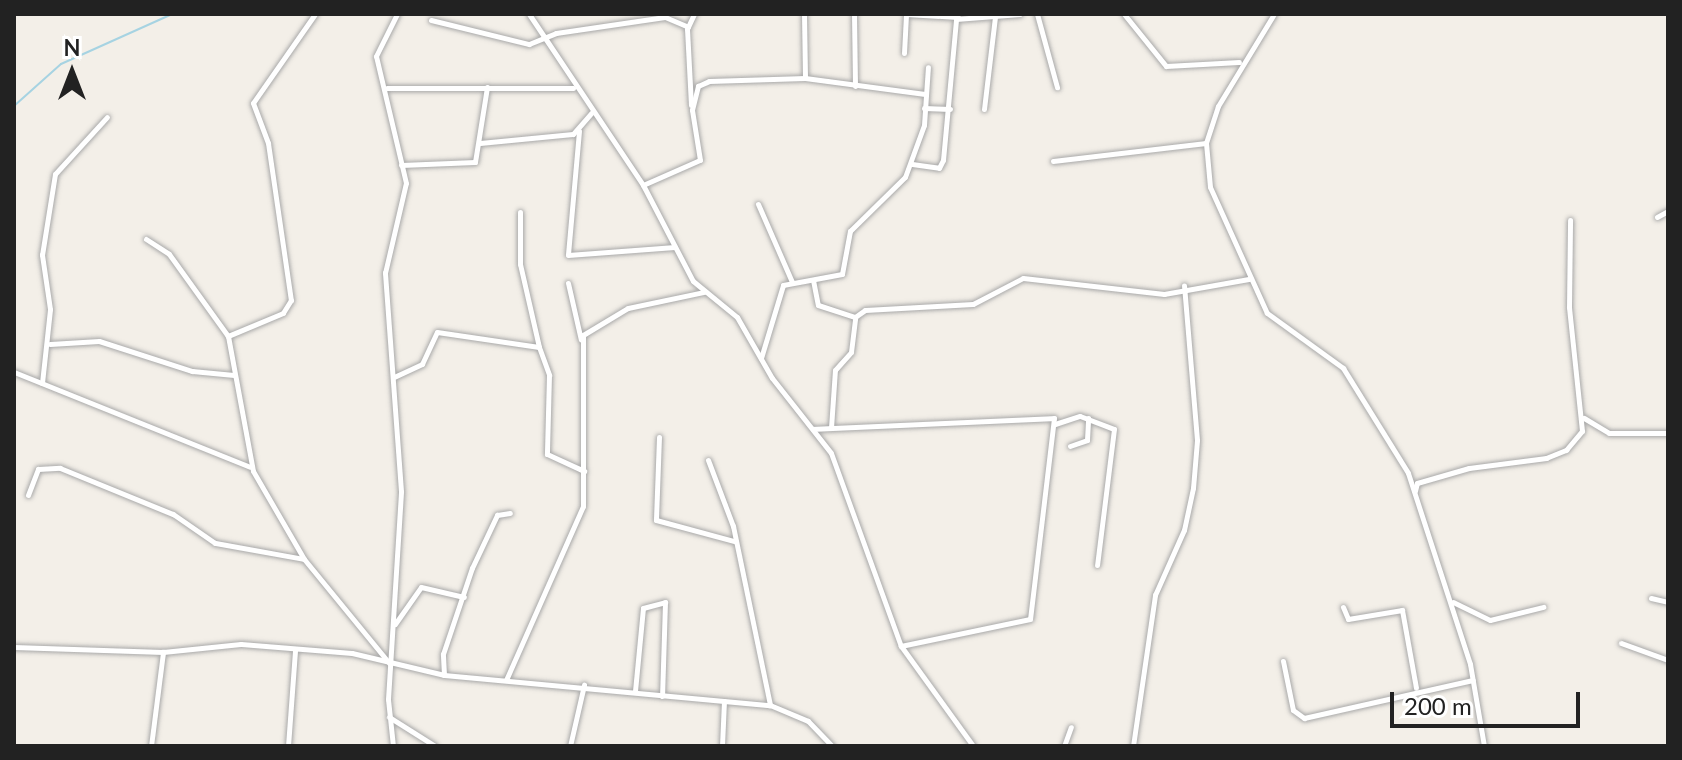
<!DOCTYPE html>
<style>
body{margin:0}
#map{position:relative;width:1682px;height:760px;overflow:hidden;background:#f3efe8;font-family:Lato,sans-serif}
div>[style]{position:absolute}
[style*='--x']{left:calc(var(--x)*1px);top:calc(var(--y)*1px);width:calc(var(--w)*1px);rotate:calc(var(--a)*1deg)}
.stream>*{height:2px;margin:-1px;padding:0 1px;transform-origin:1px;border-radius:1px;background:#a6d3e2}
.roads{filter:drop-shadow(0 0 2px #a9a9a9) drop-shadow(0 0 2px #a9a9a9)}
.street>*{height:5px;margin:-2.5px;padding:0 2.5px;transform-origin:2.5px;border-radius:2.5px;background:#fff}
span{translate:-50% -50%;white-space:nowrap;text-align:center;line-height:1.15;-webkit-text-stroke:6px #fff;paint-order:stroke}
.frame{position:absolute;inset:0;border:16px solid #222;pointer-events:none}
.north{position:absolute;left:32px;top:32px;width:80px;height:80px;-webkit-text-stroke:6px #fff;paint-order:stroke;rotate:0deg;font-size:22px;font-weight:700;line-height:32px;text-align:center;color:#222}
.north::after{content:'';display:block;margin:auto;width:28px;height:36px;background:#222;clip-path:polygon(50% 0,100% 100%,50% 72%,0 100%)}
.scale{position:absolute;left:1390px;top:692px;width:190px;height:36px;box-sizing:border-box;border:4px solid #222;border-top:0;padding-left:10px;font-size:24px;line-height:28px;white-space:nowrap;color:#222;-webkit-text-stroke:6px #fff;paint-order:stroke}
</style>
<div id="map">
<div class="stream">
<i style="--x:14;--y:106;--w:63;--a:-41.8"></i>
<i style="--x:61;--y:64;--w:122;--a:-24.2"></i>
</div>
<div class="roads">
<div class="street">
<i style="--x:315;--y:14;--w:108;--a:124.9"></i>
<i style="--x:253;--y:103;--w:43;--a:69.4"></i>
<i style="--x:268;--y:143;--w:159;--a:81.7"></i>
<i style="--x:291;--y:300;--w:15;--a:122"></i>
<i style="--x:283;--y:313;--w:60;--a:157.3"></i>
<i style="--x:228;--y:336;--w:137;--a:79.5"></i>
<i style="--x:253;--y:471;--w:102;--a:59.9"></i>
<i style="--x:304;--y:559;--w:136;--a:50.7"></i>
<i style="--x:529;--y:14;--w:206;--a:56.3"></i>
<i style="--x:643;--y:185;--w:108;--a:62.5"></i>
<i style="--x:693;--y:281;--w:57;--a:39.3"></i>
<i style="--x:737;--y:317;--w:70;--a:60.2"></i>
<i style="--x:772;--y:378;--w:95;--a:51.8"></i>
<i style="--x:831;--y:453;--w:205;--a:70.1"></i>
<i style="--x:901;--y:646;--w:123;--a:54.2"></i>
<i style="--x:804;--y:14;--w:64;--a:89.1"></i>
<i style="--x:854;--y:14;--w:72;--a:89.2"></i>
<i style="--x:1037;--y:14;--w:76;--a:74.7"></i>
<i style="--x:1124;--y:14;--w:67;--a:51.1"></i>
<i style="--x:1166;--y:66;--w:73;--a:-3.1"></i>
<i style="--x:1274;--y:14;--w:108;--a:121.3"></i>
<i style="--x:1218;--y:106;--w:39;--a:108"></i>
<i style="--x:1206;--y:143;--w:44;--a:84.8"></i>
<i style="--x:1210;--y:187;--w:138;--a:65.7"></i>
<i style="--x:1267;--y:313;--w:94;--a:35.9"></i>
<i style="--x:1343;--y:368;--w:123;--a:58.2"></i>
<i style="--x:1408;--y:473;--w:201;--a:72"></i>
<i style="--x:1470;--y:664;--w:83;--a:80.3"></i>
<i style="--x:431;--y:20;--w:101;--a:13.8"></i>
<i style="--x:529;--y:44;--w:29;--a:-22"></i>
<i style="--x:556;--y:33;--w:110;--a:-8.4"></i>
<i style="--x:665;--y:17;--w:25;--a:23"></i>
<i style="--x:904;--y:53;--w:39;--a:-87"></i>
<i style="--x:906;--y:14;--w:52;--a:3.3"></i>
<i style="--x:387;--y:88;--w:186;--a:0"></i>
<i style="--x:691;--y:105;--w:76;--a:-93"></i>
<i style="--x:687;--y:29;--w:17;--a:-65"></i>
<i style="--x:924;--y:108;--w:26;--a:2"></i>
<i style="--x:984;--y:109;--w:93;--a:-83.2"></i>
<i style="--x:579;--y:131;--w:124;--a:95.1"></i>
<i style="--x:568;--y:255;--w:107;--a:-4.3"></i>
<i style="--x:480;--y:143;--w:93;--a:-5.5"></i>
<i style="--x:573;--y:134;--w:28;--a:-49"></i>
<i style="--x:1053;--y:161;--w:154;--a:-6.7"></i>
<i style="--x:912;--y:164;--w:27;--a:8"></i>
<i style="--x:939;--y:168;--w:9;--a:-63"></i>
<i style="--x:943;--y:160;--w:142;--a:-84.7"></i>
<i style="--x:956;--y:19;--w:64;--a:-4.5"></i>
<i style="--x:401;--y:165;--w:74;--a:-2.3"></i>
<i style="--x:475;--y:162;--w:76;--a:-80.9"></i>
<i style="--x:643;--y:185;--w:62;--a:-23.7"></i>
<i style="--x:700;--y:160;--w:51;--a:-99.1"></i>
<i style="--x:692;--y:110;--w:25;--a:-76"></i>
<i style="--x:698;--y:86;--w:12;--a:-24"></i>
<i style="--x:709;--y:81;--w:96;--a:-1.8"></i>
<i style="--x:805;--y:78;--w:121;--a:7.6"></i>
<i style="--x:758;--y:204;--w:85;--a:66.4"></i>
<i style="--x:520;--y:212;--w:52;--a:90"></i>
<i style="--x:520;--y:264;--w:85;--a:77.1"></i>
<i style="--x:1657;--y:217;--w:13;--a:-29"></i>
<i style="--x:146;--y:239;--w:27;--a:33"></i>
<i style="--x:169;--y:254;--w:101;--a:54.3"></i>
<i style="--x:813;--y:280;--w:25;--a:79"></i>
<i style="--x:818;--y:305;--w:39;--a:18"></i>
<i style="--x:568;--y:283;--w:58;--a:77.2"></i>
<i style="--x:50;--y:344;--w:49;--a:-3.5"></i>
<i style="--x:99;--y:341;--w:98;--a:17.9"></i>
<i style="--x:192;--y:371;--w:42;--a:5.4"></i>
<i style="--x:761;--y:358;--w:76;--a:-73.2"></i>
<i style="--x:783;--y:285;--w:60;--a:-10.6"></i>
<i style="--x:842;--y:274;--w:44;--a:-79.5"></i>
<i style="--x:850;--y:231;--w:77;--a:-44.5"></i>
<i style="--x:905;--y:177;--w:55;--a:-69.9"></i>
<i style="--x:924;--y:125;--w:58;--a:-86.1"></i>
<i style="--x:14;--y:372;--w:254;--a:21.9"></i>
<i style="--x:394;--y:377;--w:31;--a:-25"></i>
<i style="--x:422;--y:364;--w:35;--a:-65"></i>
<i style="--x:437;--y:332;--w:103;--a:8.4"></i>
<i style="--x:539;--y:347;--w:30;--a:70"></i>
<i style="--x:549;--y:375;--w:79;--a:91.5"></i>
<i style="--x:547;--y:454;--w:41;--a:24.7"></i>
<i style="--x:42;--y:383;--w:74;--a:-83.8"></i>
<i style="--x:50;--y:309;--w:55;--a:-98.4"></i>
<i style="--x:42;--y:255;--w:82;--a:-80.9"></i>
<i style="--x:55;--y:174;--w:77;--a:-47.6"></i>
<i style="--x:1584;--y:418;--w:29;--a:31"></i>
<i style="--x:1609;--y:433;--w:59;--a:0"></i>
<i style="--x:1055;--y:424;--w:26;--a:-18"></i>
<i style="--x:1080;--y:416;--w:36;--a:21"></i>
<i style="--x:1114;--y:429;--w:137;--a:97.1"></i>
<i style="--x:831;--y:428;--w:58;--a:-86.1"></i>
<i style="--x:835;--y:370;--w:24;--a:-48"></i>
<i style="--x:851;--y:352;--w:35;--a:-83"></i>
<i style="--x:855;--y:317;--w:12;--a:-35"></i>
<i style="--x:865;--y:310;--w:108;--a:-3.2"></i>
<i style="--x:973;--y:304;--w:56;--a:-27.5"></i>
<i style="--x:1023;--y:278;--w:142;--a:6.5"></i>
<i style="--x:1164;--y:294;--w:86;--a:-10"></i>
<i style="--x:813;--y:429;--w:241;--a:-2.6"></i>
<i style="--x:1054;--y:418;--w:202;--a:96.8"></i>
<i style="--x:1030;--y:619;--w:132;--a:168.2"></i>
<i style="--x:659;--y:437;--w:83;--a:92.1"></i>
<i style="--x:656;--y:520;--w:81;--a:15.1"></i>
<i style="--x:1070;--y:446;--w:18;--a:-19"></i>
<i style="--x:1087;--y:440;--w:22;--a:-87"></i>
<i style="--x:708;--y:460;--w:71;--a:69.3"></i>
<i style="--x:733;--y:526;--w:183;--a:78.3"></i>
<i style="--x:1415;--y:491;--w:8;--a:-76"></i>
<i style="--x:1417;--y:483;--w:54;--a:-16.1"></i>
<i style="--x:1469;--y:468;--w:78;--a:-7.4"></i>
<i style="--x:1546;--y:458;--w:22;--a:-22"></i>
<i style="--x:1566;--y:450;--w:25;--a:-50"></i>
<i style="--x:1582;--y:431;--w:125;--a:-96"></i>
<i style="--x:1569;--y:307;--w:87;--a:-89.3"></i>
<i style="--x:28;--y:495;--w:28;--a:-69"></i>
<i style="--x:38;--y:469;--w:22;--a:-3"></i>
<i style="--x:60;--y:468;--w:122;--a:22.2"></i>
<i style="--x:173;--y:514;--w:51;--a:34.6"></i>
<i style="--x:215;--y:543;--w:90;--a:10.2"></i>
<i style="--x:1651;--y:598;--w:17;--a:13"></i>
<i style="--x:1453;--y:602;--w:41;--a:25.9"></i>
<i style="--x:1490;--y:620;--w:55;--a:-13.8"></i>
<i style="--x:1343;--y:607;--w:13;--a:67"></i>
<i style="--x:1348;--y:619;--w:55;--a:-9.5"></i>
<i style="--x:1402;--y:610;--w:79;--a:79.8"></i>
<i style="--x:395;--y:624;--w:45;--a:-54.9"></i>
<i style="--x:421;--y:587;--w:44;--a:13.1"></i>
<i style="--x:1621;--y:643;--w:50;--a:19.9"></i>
<i style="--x:14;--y:647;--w:149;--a:1.9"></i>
<i style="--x:163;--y:652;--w:78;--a:-5.9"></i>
<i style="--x:241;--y:644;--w:111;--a:4.6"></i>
<i style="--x:352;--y:653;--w:95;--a:13.4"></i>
<i style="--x:444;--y:675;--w:327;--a:5.3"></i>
<i style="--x:770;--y:705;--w:41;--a:22.8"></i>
<i style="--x:808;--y:721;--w:35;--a:46"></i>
<i style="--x:1283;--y:661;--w:50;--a:78.5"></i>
<i style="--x:1293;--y:710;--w:14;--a:36"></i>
<i style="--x:1304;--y:718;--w:173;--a:-12.7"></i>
<i style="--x:444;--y:675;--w:21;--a:-93"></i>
<i style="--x:443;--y:654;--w:91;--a:-71.4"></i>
<i style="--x:472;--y:568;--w:59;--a:-64.7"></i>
<i style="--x:497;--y:515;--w:13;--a:-9"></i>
<i style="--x:506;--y:680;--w:190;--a:-66.1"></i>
<i style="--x:583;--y:506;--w:171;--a:-90"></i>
<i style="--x:583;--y:335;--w:52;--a:-31"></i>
<i style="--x:628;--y:308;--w:78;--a:-11.9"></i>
<i style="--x:635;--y:691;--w:83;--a:-84.5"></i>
<i style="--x:643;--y:608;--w:23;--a:-15"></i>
<i style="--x:665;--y:602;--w:94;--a:91.8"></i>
<i style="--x:389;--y:717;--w:54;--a:32.2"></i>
<i style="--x:151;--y:746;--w:95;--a:-82.7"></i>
<i style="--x:288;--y:746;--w:96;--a:-85.8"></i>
<i style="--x:393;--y:746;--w:47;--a:-96.1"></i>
<i style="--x:388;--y:699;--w:208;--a:-86.4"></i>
<i style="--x:401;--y:491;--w:219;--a:-94.2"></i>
<i style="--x:385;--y:273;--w:92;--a:-76.9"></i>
<i style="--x:406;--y:183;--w:130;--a:-103.3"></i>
<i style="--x:376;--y:56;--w:47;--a:-63.4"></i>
<i style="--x:570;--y:746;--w:63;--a:-77.1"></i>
<i style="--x:722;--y:746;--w:45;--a:-87.5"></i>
<i style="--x:1064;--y:746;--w:20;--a:-70"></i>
<i style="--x:1133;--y:746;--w:153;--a:-81.7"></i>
<i style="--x:1155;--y:595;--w:71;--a:-66"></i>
<i style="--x:1184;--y:530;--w:43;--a:-77.9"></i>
<i style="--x:1193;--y:488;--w:48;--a:-85.2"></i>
<i style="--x:1197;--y:440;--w:155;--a:-94.8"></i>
</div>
</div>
<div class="frame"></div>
<div class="north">N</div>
<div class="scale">200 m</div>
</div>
